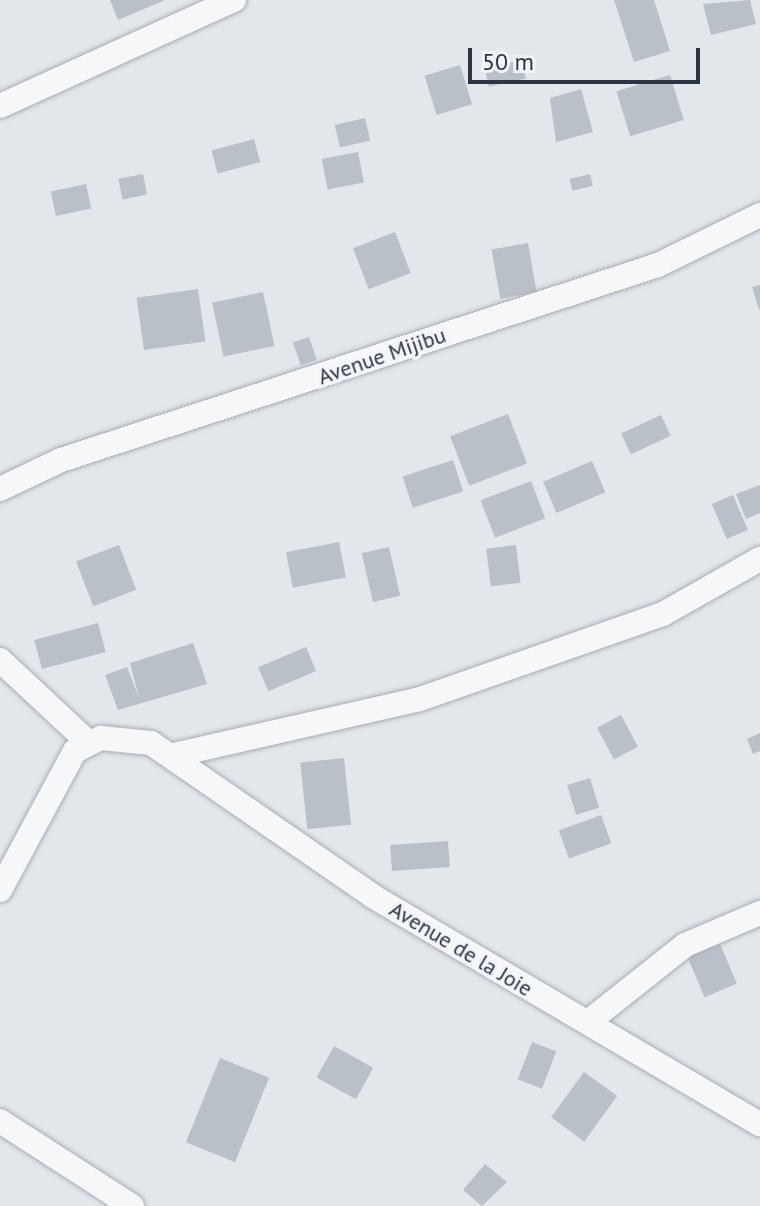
<!DOCTYPE html>
<style>
body{margin:0}
#map{position:relative;width:760px;height:1206px;overflow:hidden;background:#e3e6eb;font-family:"PT Sans",sans-serif}
div>[style]{position:absolute}
[style*='--x']{left:calc(var(--x)*1px);top:calc(var(--y)*1px);width:calc(var(--w)*1px);rotate:calc(var(--a)*1deg)}
.building>*{inset:0;background:#bac0c8;transform-origin:0 0}
.roads{filter:drop-shadow(0 0 2px #a8adb5) drop-shadow(0 0 2px #a8adb5)}
.minor>*{height:24px;margin:-12px;padding:0 12px;transform-origin:12px;border-radius:12px;background:#f6f7f9}
span{translate:-50% -50%;white-space:nowrap;text-align:center;line-height:1.15;-webkit-text-stroke:7px #f3f5f8;paint-order:stroke}
.street-label{font-size:22px;color:#2b3543}
.scale{position:absolute;left:468px;top:48px;width:232px;height:36px;box-sizing:border-box;border:4px solid #2b3543;border-top:0;padding-left:10px;font-size:24px;line-height:28px;white-space:nowrap;color:#2b3543;-webkit-text-stroke:6px #f3f5f8;paint-order:stroke}
</style>
<div id="map">
<div class="building">
<i style="clip-path:polygon(110px 0,165px 0,118px 20px)"></i>
<i style="clip-path:polygon(614px 0,654px 0,670px 51px,634px 62px)"></i>
<i style="clip-path:polygon(750px 0,756px 24px,711px 35px,703px 4px)"></i>
<i style="left:522px;top:60px;width:19px;height:38px;rotate:78deg"></i>
<i style="left:460px;top:65px;width:41px;height:37px;rotate:73deg"></i>
<i style="left:670px;top:75px;width:47px;height:56px;rotate:73deg"></i>
<i style="clip-path:polygon(581px 89px,593px 132px,556px 142px,550px 98px)"></i>
<i style="left:365px;top:118px;width:23px;height:31px;rotate:77deg"></i>
<i style="left:254px;top:139px;width:24px;height:44px;rotate:75deg"></i>
<i style="left:358px;top:152px;width:31px;height:37px;rotate:79deg"></i>
<i style="left:143px;top:174px;width:21px;height:25px;rotate:79deg"></i>
<i style="left:590px;top:174px;width:12px;height:21px;rotate:76deg"></i>
<i style="left:86px;top:184px;width:25px;height:36px;rotate:78deg"></i>
<i style="left:395px;top:232px;width:44px;height:45px;rotate:69deg"></i>
<i style="left:528px;top:243px;width:50px;height:37px;rotate:80deg"></i>
<i style="clip-path:polygon(760px 285px,760px 309px,759px 310px,752px 287px)"></i>
<i style="left:198px;top:289px;width:53px;height:62px;rotate:82deg"></i>
<i style="left:263px;top:292px;width:55px;height:52px;rotate:78deg"></i>
<i style="left:309px;top:337px;width:24px;height:17px;rotate:71deg"></i>
<i style="left:508px;top:414px;width:53px;height:62px;rotate:69deg"></i>
<i style="left:661px;top:415px;width:23px;height:44px;rotate:65deg"></i>
<i style="left:453px;top:460px;width:33px;height:53px;rotate:72deg"></i>
<i style="left:592px;top:461px;width:34px;height:53px;rotate:67deg"></i>
<i style="left:531px;top:481px;width:40px;height:54px;rotate:69deg"></i>
<i style="clip-path:polygon(760px 485px,760px 513px,746px 519px,736px 494px)"></i>
<i style="left:733px;top:495px;width:38px;height:23px;rotate:67deg"></i>
<i style="left:339px;top:542px;width:36px;height:54px;rotate:79deg"></i>
<i style="left:119px;top:545px;width:48px;height:46px;rotate:69deg"></i>
<i style="left:516px;top:545px;width:38px;height:30px;rotate:83deg"></i>
<i style="left:389px;top:547px;width:50px;height:28px;rotate:77deg"></i>
<i style="left:98px;top:623px;width:30px;height:66px;rotate:75deg"></i>
<i style="clip-path:polygon(193px 643px,207px 684px,118px 710px,105px 675px,127px 667px,139px 698px,130px 663px)"></i>
<i style="left:306px;top:647px;width:26px;height:52px;rotate:67deg"></i>
<i style="left:621px;top:715px;width:36px;height:27px;rotate:62deg"></i>
<i style="clip-path:polygon(760px 733px,760px 751px,753px 754px,747px 739px)"></i>
<i style="left:344px;top:758px;width:67px;height:44px;rotate:84deg"></i>
<i style="left:590px;top:778px;width:31px;height:24px;rotate:73deg"></i>
<i style="left:601px;top:815px;width:30px;height:45px;rotate:70deg"></i>
<i style="left:448px;top:841px;width:26px;height:58px;rotate:86deg"></i>
<i style="left:720px;top:944px;width:43px;height:35px;rotate:67deg"></i>
<i style="left:532px;top:1042px;width:26px;height:40px;rotate:21deg"></i>
<i style="left:334px;top:1046px;width:45px;height:36px;rotate:29deg"></i>
<i style="left:220px;top:1058px;width:53px;height:91px;rotate:22deg"></i>
<i style="left:584px;top:1072px;width:41px;height:56px;rotate:36deg"></i>
<i style="clip-path:polygon(485px 1164px,507px 1182px,482px 1206px,463px 1190px)"></i>
</div>
<div class="roads">
<div class="minor">
<i style="--x:0;--y:106;--w:257;--a:-24.4"></i>
<i style="--x:0;--y:489;--w:68;--a:-25.4"></i>
<i style="--x:61;--y:460;--w:628;--a:-18.09"></i>
<i style="--x:658;--y:265;--w:114;--a:-26.1"></i>
<i style="--x:0;--y:660;--w:119;--a:43"></i>
<i style="--x:174;--y:755;--w:252;--a:-12.8"></i>
<i style="--x:420;--y:699;--w:257;--a:-19.3"></i>
<i style="--x:663;--y:614;--w:112;--a:-29.6"></i>
<i style="--x:0;--y:890;--w:158;--a:-61.7"></i>
<i style="--x:75;--y:751;--w:29;--a:-27"></i>
<i style="--x:101;--y:738;--w:50;--a:5.7"></i>
<i style="--x:151;--y:743;--w:271;--a:34.6"></i>
<i style="--x:374;--y:897;--w:448;--a:30.5"></i>
<i style="--x:588;--y:1022;--w:124;--a:-38.4"></i>
<i style="--x:685;--y:945;--w:82;--a:-23.1"></i>
<i style="--x:0;--y:1121;--w:157;--a:32.8"></i>
</div>
</div>
<div class="street-label">
<span style="left:382px;top:356px;rotate:-19deg">Avenue Mijibu</span>
<span style="left:461px;top:949px;rotate:31deg">Avenue de la Joie</span>
</div>
<div class="scale">50 m</div>
</div>
